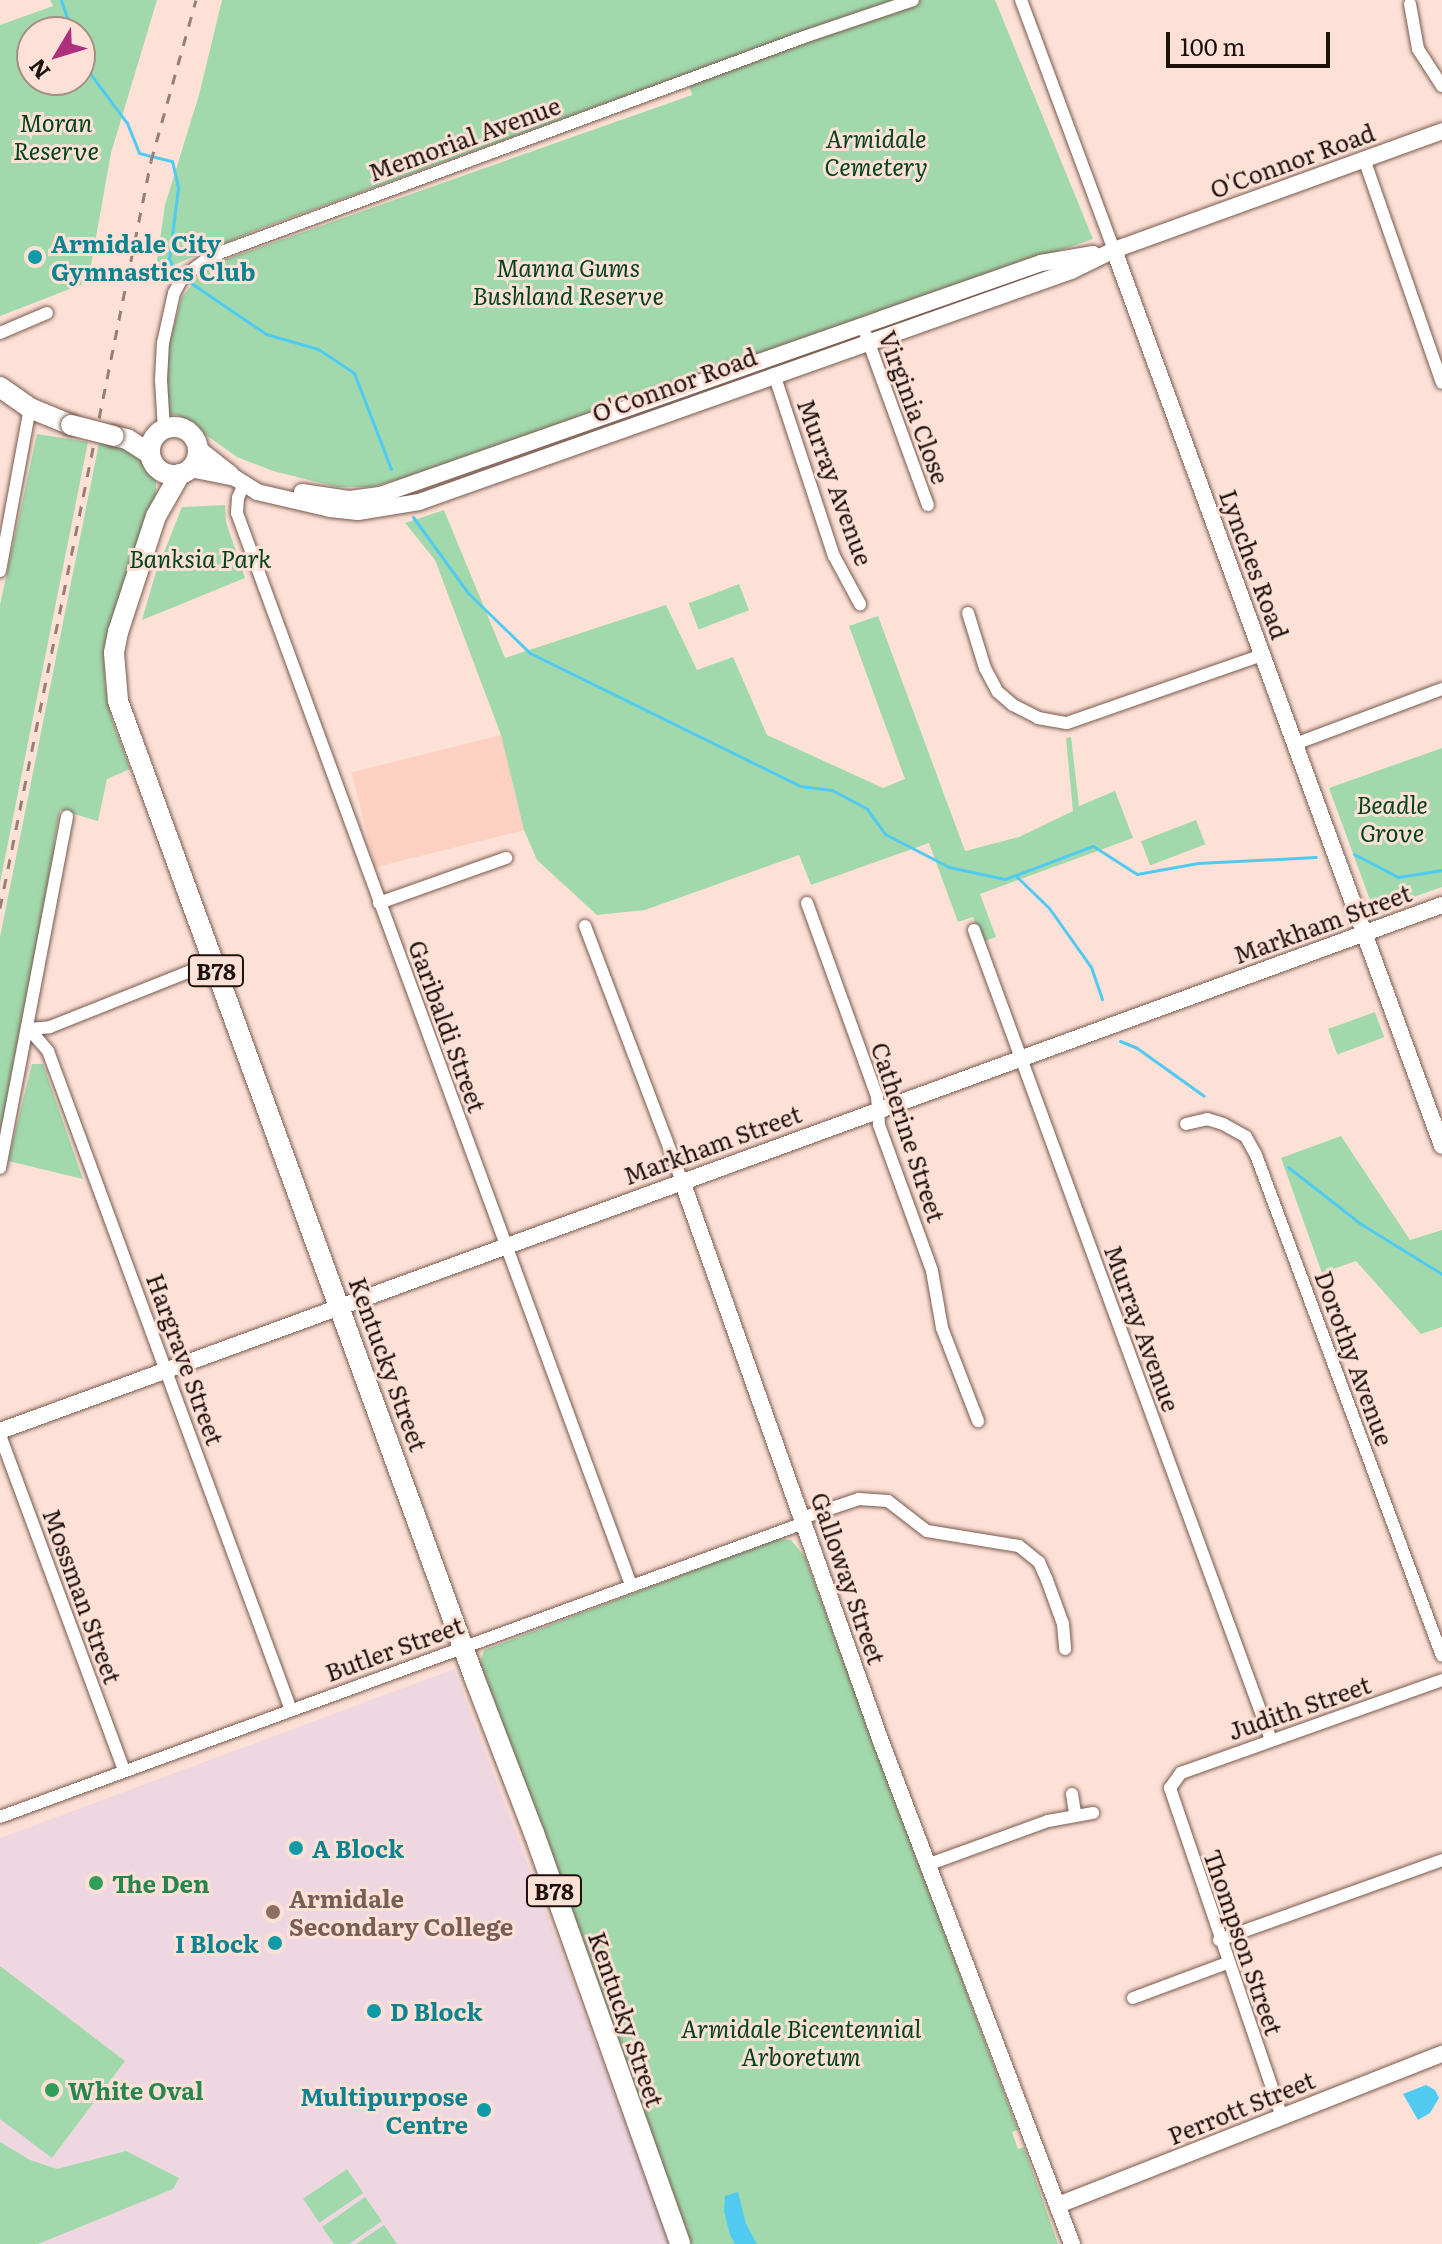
<!DOCTYPE html>
<style>
body{margin:0}
#map{position:relative;width:1442px;height:2244px;overflow:hidden;background:#fee1d6;font-family:Literata,serif}
div>[style]{position:absolute}
[style*='--x']{left:calc(var(--x)*1px);top:calc(var(--y)*1px);width:calc(var(--w)*1px);rotate:calc(var(--a)*1deg)}
.built>*{inset:0;background:#fdd1c1;transform-origin:0 0}
.education>*{inset:0;background:#efd7e2}
.green>*{inset:0;background:#a2d9ac;transform-origin:0 0}
.water>*{inset:0;background:#51caf2}
.stream>*{height:3px;margin:-1.5px;padding:0 1.5px;transform-origin:1.5px;border-radius:1.5px;background:#51caf2}
.roads{filter:drop-shadow(0 0 2px #785a4f) drop-shadow(0 0 2px #785a4f)}
.minor>*{height:12px;margin:-6px;padding:0 6px;transform-origin:6px;border-radius:6px;background:#fff}
.tertiary>*{height:16px;margin:-8px;padding:0 8px;transform-origin:8px;border-radius:8px;background:#fff}
.primary>*{height:20px;margin:-10px;padding:0 10px;transform-origin:10px;border-radius:10px;background:#fff}
.primary>.ring{margin:-10px;padding:0;box-sizing:content-box;background:none;border:20px solid #fff;border-radius:50%}
.rail>*{height:3px;margin-top:-1.5px;transform-origin:0;background:repeating-linear-gradient(90deg,#958078 0 10px,transparent 0 20px)}
.bridges{filter:drop-shadow(0 0 2px #785a4f) drop-shadow(0 0 2px #785a4f)}
.primary-bridge>*{height:20px;margin:-10px;padding:0 10px;transform-origin:10px;border-radius:10px;background:#fff}
.dots>*{width:22px;height:22px;translate:-50% -50%;box-sizing:border-box;border:4px solid #fee1d6;border-radius:50%}
span{translate:-50% -50%;white-space:nowrap;text-align:center;line-height:1.15;-webkit-text-stroke:6px #fee1d6;paint-order:stroke}
.shield-label span{padding:2px 6px;background:#fee1d6;border:2px solid;border-radius:6px;-webkit-text-stroke-width:0}
.shield-label{font-size:22px;color:#1d110d;font-weight:700}
.park-label{font-size:24px;color:#03431c;font-style:italic}
.street-label{font-size:24px;color:#1d110d}
.culture-label{font-size:24px;color:#0d838f;font-weight:700}
.left{translate:0 -50%;text-align:left}
.right{translate:-100% -50%;text-align:right}
.leisure-label{font-size:24px;color:#27864d;font-weight:700}
.education-label{font-size:24px;color:#785e54;font-weight:700}
.north{position:absolute;left:16px;top:16px;width:80px;height:80px;box-sizing:border-box;background:#fee1d6;border:2px solid #a48e86;border-radius:50%;rotate:232deg;font-size:22px;font-weight:700;line-height:32px;text-align:center;color:#1d110d}
.north::after{content:'';display:block;margin:auto;width:28px;height:36px;background:#ae2f7d;clip-path:polygon(50% 0,100% 100%,50% 72%,0 100%)}
.scale{position:absolute;left:1166px;top:32px;width:164px;height:36px;box-sizing:border-box;border:4px solid #1d110d;border-top:0;padding-left:10px;font-size:24px;line-height:28px;white-space:nowrap;color:#1d110d;-webkit-text-stroke:6px #fee1d6;paint-order:stroke}
</style>
<div id="map">
<div class="built">
<i style="left:501px;top:735px;width:98px;height:154px;rotate:76deg"></i>
</div>
<div class="education">
<i style="clip-path:polygon(454px 1669px,671px 2244px,0 2244px,0 1838px)"></i>
</div>
<div class="green">
<i style="clip-path:polygon(evenodd,50px 0,157px 0,111px 153px,88px 282px,0 316px,0 25px,53px 6px,50px 0,80px 32px,80px 80px,32px 80px,32px 32px,80px 32px)"></i>
<i style="clip-path:polygon(222px 0,995px 0,1093px 239px,398px 480px,370px 487px,337px 487px,273px 471px,237px 457px,178px 415px,167px 414px,167px 351px,182px 297px,207px 266px,692px 95px,686px 74px,254px 231px,155px 273px,165px 205px,199px 95px)"></i>
<i style="clip-path:polygon(37px 434px,88px 442px,0 883px,0 605px)"></i>
<i style="clip-path:polygon(111px 441px,139px 455px,152px 468px,156px 481px,156px 500px,104px 654px,105px 686px,112px 720px,130px 769px,107px 779px,98px 821px,60px 810px,54px 842px,57px 856px,0 1137px,0 937px,99px 443px,110px 445px)"></i>
<i style="clip-path:polygon(225px 505px,226px 522px,245px 578px,142px 620px,155px 575px,182px 507px)"></i>
<i style="clip-path:polygon(444px 510px,505px 658px,666px 605px,697px 670px,733px 657px,767px 735px,883px 788px,905px 779px,849px 626px,878px 616px,965px 851px,1019px 837px,1073px 811px,1066px 738px,1071px 737px,1079px 806px,1115px 791px,1133px 838px,980px 894px,996px 937px,982px 942px,973px 917px,958px 922px,929px 843px,811px 885px,799px 855px,645px 910px,597px 915px,537px 860px,524px 830px,501px 735px,435px 560px,405px 523px)"></i>
<i style="left:739px;top:584px;width:28px;height:54px;rotate:69deg"></i>
<i style="clip-path:polygon(1442px 748px,1442px 887px,1374px 911px,1329px 788px)"></i>
<i style="left:1196px;top:820px;width:26px;height:59px;rotate:69deg"></i>
<i style="left:1375px;top:1012px;width:27px;height:50px;rotate:70deg"></i>
<i style="clip-path:polygon(32px 1064px,43px 1064px,83px 1179px,8px 1161px)"></i>
<i style="clip-path:polygon(1341px 1136px,1410px 1240px,1442px 1230px,1442px 1327px,1421px 1334px,1356px 1261px,1322px 1273px,1281px 1158px)"></i>
<i style="clip-path:polygon(777px 1539px,791px 1540px,805px 1557px,1015px 2123px,1018px 2130px,1012px 2132px,1018px 2149px,1024px 2147px,1058px 2244px,691px 2244px,480px 1663px,484px 1650px)"></i>
<i style="clip-path:polygon(0 1966px,125px 2061px,52px 2158px,0 2119px)"></i>
<i style="clip-path:polygon(0 2142px,30px 2160px,57px 2169px,126px 2151px,179px 2178px,173px 2189px,38px 2244px,0 2244px)"></i>
<i style="left:347px;top:2169px;width:29px;height:53px;rotate:56deg"></i>
<i style="clip-path:polygon(365px 2197px,382px 2221px,349px 2244px,334px 2244px,322px 2227px)"></i>
<i style="clip-path:polygon(384px 2225px,397px 2244px,356px 2244px)"></i>
</div>
<div class="water">
<i style="clip-path:polygon(1426px 2085px,1435px 2090px,1439px 2098px,1430px 2113px,1418px 2120px,1403px 2094px)"></i>
<i style="clip-path:polygon(738px 2192px,746px 2224px,757px 2244px,735px 2244px,730px 2235px,724px 2211px,725px 2196px)"></i>
</div>
<div class="stream">
<i style="--x:61;--y:0;--w:34;--a:71"></i>
<i style="--x:80;--y:60;--w:79;--a:53.3"></i>
<i style="--x:127;--y:123;--w:32;--a:68"></i>
<i style="--x:139;--y:153;--w:34;--a:14"></i>
<i style="--x:172;--y:161;--w:28;--a:77"></i>
<i style="--x:178;--y:188;--w:72;--a:97.2"></i>
<i style="--x:169;--y:259;--w:11;--a:63"></i>
<i style="--x:191;--y:283;--w:91;--a:34.2"></i>
<i style="--x:266;--y:334;--w:54;--a:16.1"></i>
<i style="--x:318;--y:349;--w:43;--a:33.7"></i>
<i style="--x:354;--y:373;--w:103;--a:68.9"></i>
<i style="--x:413;--y:517;--w:94;--a:54.1"></i>
<i style="--x:468;--y:593;--w:86;--a:44.1"></i>
<i style="--x:530;--y:653;--w:301;--a:26.2"></i>
<i style="--x:800;--y:786;--w:32;--a:7"></i>
<i style="--x:832;--y:790;--w:40;--a:28"></i>
<i style="--x:867;--y:809;--w:31;--a:54"></i>
<i style="--x:885;--y:834;--w:72;--a:27.3"></i>
<i style="--x:949;--y:867;--w:57;--a:12.1"></i>
<i style="--x:1005;--y:879;--w:94;--a:-20.6"></i>
<i style="--x:1093;--y:846;--w:52;--a:32.5"></i>
<i style="--x:1137;--y:874;--w:62;--a:-10.2"></i>
<i style="--x:1198;--y:863;--w:118;--a:-2.9"></i>
<i style="--x:1354;--y:854;--w:50;--a:27.6"></i>
<i style="--x:1398;--y:877;--w:45;--a:-9"></i>
<i style="--x:1016;--y:876;--w:46;--a:44.1"></i>
<i style="--x:1049;--y:908;--w:72;--a:54.6"></i>
<i style="--x:1091;--y:967;--w:34;--a:71"></i>
<i style="--x:1120;--y:1041;--w:18;--a:22"></i>
<i style="--x:1137;--y:1048;--w:82;--a:35.6"></i>
<i style="--x:1288;--y:1167;--w:93;--a:38"></i>
<i style="--x:1361;--y:1224;--w:95;--a:31.7"></i>
</div>
<div class="roads">
<div class="minor">
<i style="--x:1021;--y:0;--w:267;--a:69.6"></i>
<i style="--x:1410;--y:4;--w:46;--a:79.9"></i>
<i style="--x:1418;--y:49;--w:44;--a:57"></i>
<i style="--x:1364;--y:159;--w:237;--a:70.8"></i>
<i style="--x:0;--y:333;--w:51;--a:-23.1"></i>
<i style="--x:866;--y:335;--w:181;--a:70"></i>
<i style="--x:774;--y:374;--w:192;--a:71.8"></i>
<i style="--x:834;--y:556;--w:55;--a:61.6"></i>
<i style="--x:164;--y:430;--w:50;--a:-93.4"></i>
<i style="--x:161;--y:380;--w:37;--a:-87"></i>
<i style="--x:163;--y:343;--w:51;--a:-77.6"></i>
<i style="--x:174;--y:293;--w:18;--a:-61"></i>
<i style="--x:183;--y:277;--w:35;--a:-37"></i>
<i style="--x:211;--y:256;--w:632;--a:-20.27"></i>
<i style="--x:804;--y:37;--w:115;--a:-18.7"></i>
<i style="--x:245;--y:482;--w:17;--a:114"></i>
<i style="--x:238;--y:498;--w:15;--a:94"></i>
<i style="--x:237;--y:513;--w:1142;--a:69.82"></i>
<i style="--x:0;--y:571;--w:166;--a:-79.6"></i>
<i style="--x:968;--y:613;--w:58;--a:72.8"></i>
<i style="--x:985;--y:668;--w:27;--a:62"></i>
<i style="--x:998;--y:692;--w:20;--a:41"></i>
<i style="--x:1013;--y:705;--w:28;--a:27"></i>
<i style="--x:1038;--y:718;--w:29;--a:10"></i>
<i style="--x:1067;--y:723;--w:207;--a:-19.2"></i>
<i style="--x:1295;--y:744;--w:157;--a:-20.5"></i>
<i style="--x:379;--y:903;--w:135;--a:-19.5"></i>
<i style="--x:807;--y:903;--w:205;--a:70.1"></i>
<i style="--x:877;--y:1096;--w:29;--a:86"></i>
<i style="--x:879;--y:1125;--w:155;--a:70"></i>
<i style="--x:932;--y:1271;--w:58;--a:80"></i>
<i style="--x:942;--y:1328;--w:100;--a:68.8"></i>
<i style="--x:585;--y:926;--w:273;--a:69.2"></i>
<i style="--x:974;--y:930;--w:863;--a:69.86"></i>
<i style="--x:29;--y:1029;--w:29;--a:49"></i>
<i style="--x:48;--y:1051;--w:702;--a:69.76"></i>
<i style="--x:29;--y:1029;--w:21;--a:-5"></i>
<i style="--x:50;--y:1027;--w:175;--a:-21.7"></i>
<i style="--x:1186;--y:1124;--w:22;--a:-13"></i>
<i style="--x:1207;--y:1119;--w:17;--a:17"></i>
<i style="--x:1223;--y:1124;--w:26;--a:29"></i>
<i style="--x:1246;--y:1137;--w:21;--a:61"></i>
<i style="--x:1256;--y:1155;--w:534;--a:69.63"></i>
<i style="--x:0;--y:1168;--w:358;--a:-79.2"></i>
<i style="--x:0;--y:1435;--w:358;--a:69.7"></i>
<i style="--x:802;--y:1518;--w:60;--a:-18.4"></i>
<i style="--x:859;--y:1499;--w:29;--a:4"></i>
<i style="--x:888;--y:1501;--w:49;--a:37.6"></i>
<i style="--x:927;--y:1531;--w:93;--a:9.3"></i>
<i style="--x:1019;--y:1546;--w:26;--a:39"></i>
<i style="--x:1039;--y:1562;--w:20;--a:66"></i>
<i style="--x:1047;--y:1580;--w:47;--a:70"></i>
<i style="--x:1063;--y:1624;--w:25;--a:85"></i>
<i style="--x:1072;--y:1794;--w:20;--a:81"></i>
<i style="--x:0;--y:1817;--w:856;--a:-20.09"></i>
<i style="--x:927;--y:1865;--w:129;--a:-20"></i>
<i style="--x:1048;--y:1821;--w:46;--a:-10.1"></i>
<i style="--x:1219;--y:1940;--w:237;--a:-19.7"></i>
<i style="--x:1133;--y:1998;--w:100;--a:-20.4"></i>
<i style="--x:1282;--y:2117;--w:348;--a:-108.8"></i>
<i style="--x:1170;--y:1788;--w:19;--a:-54"></i>
<i style="--x:1181;--y:1773;--w:277;--a:-19.6"></i>
</div>
<div class="tertiary">
<i style="--x:1114;--y:250;--w:954;--a:69.89"></i>
<i style="--x:198;--y:448;--w:42;--a:38.2"></i>
<i style="--x:190;--y:469;--w:46;--a:11.3"></i>
<i style="--x:235;--y:478;--w:26;--a:32"></i>
<i style="--x:257;--y:492;--w:75;--a:13.1"></i>
<i style="--x:330;--y:509;--w:28;--a:6"></i>
<i style="--x:358;--y:512;--w:62;--a:-9.3"></i>
<i style="--x:419;--y:502;--w:692;--a:-19.51"></i>
<i style="--x:1071;--y:271;--w:48;--a:-26"></i>
<i style="--x:1114;--y:250;--w:349;--a:-19.9"></i>
<i style="--x:302;--y:492;--w:49;--a:8.3"></i>
<i style="--x:350;--y:499;--w:30;--a:-8"></i>
<i style="--x:380;--y:495;--w:701;--a:-19.34"></i>
<i style="--x:1041;--y:263;--w:53;--a:-9.8"></i>
<i style="--x:682;--y:1181;--w:592;--a:70.46"></i>
<i style="--x:880;--y:1739;--w:540;--a:69.18"></i>
<i style="--x:0;--y:1431;--w:1535;--a:-20.04"></i>
<i style="--x:1058;--y:2205;--w:413;--a:-21.5"></i>
</div>
<div class="primary">
<i style="--x:0;--y:387;--w:37;--a:35"></i>
<i style="--x:30;--y:408;--w:44;--a:22.5"></i>
<i class="ring" style="left:150px;top:427px;width:28px;height:28px"></i>
<i style="--x:114;--y:436;--w:13;--a:13"></i>
<i style="--x:127;--y:439;--w:27;--a:33"></i>
<i style="--x:180;--y:474;--w:48;--a:119.7"></i>
<i style="--x:156;--y:516;--w:122;--a:108.1"></i>
<i style="--x:118;--y:632;--w:21;--a:101"></i>
<i style="--x:114;--y:653;--w:48;--a:85.2"></i>
<i style="--x:118;--y:701;--w:1039;--a:69.96"></i>
<i style="--x:474;--y:1677;--w:167;--a:69"></i>
<i style="--x:534;--y:1833;--w:436;--a:70.4"></i>
</div>
</div>
<div class="rail">
<i style="--x:0;--y:908;--w:762;--a:-78.57"></i>
<i style="--x:151;--y:161;--w:167;--a:-74.4"></i>
</div>
<div class="bridges">
<div class="primary-bridge">
<i style="--x:71;--y:425;--w:44;--a:14.3"></i>
</div>
</div>
<div class="dots">
<i style="left:35px;top:257px;background:#0f9aa8"></i>
<i style="left:296px;top:1848px;background:#0f9aa8"></i>
<i style="left:96px;top:1883px;background:#2e9e5b"></i>
<i style="left:273px;top:1912px;background:#8d6e63"></i>
<i style="left:275px;top:1943px;background:#0f9aa8"></i>
<i style="left:374px;top:2011px;background:#0f9aa8"></i>
<i style="left:52px;top:2090px;background:#2e9e5b"></i>
<i style="left:484px;top:2110px;background:#0f9aa8"></i>
</div>
<div class="shield-label">
<span style="left:216px;top:971px">B78</span>
<span style="left:554px;top:1891px">B78</span>
</div>
<div class="park-label">
<span style="left:56px;top:136px">Moran<br>Reserve</span>
<span style="left:876px;top:152px">Armidale<br>Cemetery</span>
<span style="left:568px;top:281px">Manna Gums<br>Bushland Reserve</span>
<span style="left:200px;top:558px">Banksia Park</span>
<span style="left:1392px;top:818px">Beadle<br>Grove</span>
<span style="left:801px;top:2042px">Armidale Bicentennial<br>Arboretum</span>
</div>
<div class="street-label">
<span style="left:464px;top:138px;rotate:-20deg">Memorial Avenue</span>
<span style="left:1292px;top:160px;rotate:-20deg">O'Connor Road</span>
<span style="left:674px;top:384px;rotate:-20deg">O'Connor Road</span>
<span style="left:915px;top:407px;rotate:70deg">Virginia Close</span>
<span style="left:836px;top:482px;rotate:70deg">Murray Avenue</span>
<span style="left:1255px;top:564px;rotate:70deg">Lynches Road</span>
<span style="left:1322px;top:923px;rotate:-20deg">Markham Street</span>
<span style="left:448px;top:1026px;rotate:70deg">Garibaldi Street</span>
<span style="left:909px;top:1132px;rotate:72deg">Catherine Street</span>
<span style="left:712px;top:1144px;rotate:-20deg">Markham Street</span>
<span style="left:1143px;top:1328px;rotate:70deg">Murray Avenue</span>
<span style="left:1355px;top:1358px;rotate:70deg">Dorothy Avenue</span>
<span style="left:186px;top:1359px;rotate:70deg">Hargrave Street</span>
<span style="left:389px;top:1364px;rotate:70deg">Kentucky Street</span>
<span style="left:849px;top:1578px;rotate:71deg">Galloway Street</span>
<span style="left:83px;top:1596px;rotate:70deg">Mossman Street</span>
<span style="left:394px;top:1648px;rotate:-20deg">Butler Street</span>
<span style="left:1299px;top:1707px;rotate:-19deg">Judith Street</span>
<span style="left:1244px;top:1942px;rotate:71deg">Thompson Street</span>
<span style="left:627px;top:2019px;rotate:71deg">Kentucky Street</span>
<span style="left:1241px;top:2107px;rotate:-22deg">Perrott Street</span>
</div>
<div class="culture-label">
<span class="left" style="left:51px;top:257px">Armidale City<br>Gymnastics Club</span>
<span class="left" style="left:312px;top:1848px">A Block</span>
<span class="right" style="left:259px;top:1943px">I Block</span>
<span class="left" style="left:390px;top:2011px">D Block</span>
<span class="right" style="left:468px;top:2110px">Multipurpose<br>Centre</span>
</div>
<div class="leisure-label">
<span class="left" style="left:112px;top:1883px">The Den</span>
<span class="left" style="left:68px;top:2090px">White Oval</span>
</div>
<div class="education-label">
<span class="left" style="left:289px;top:1912px">Armidale<br>Secondary College</span>
</div>
<div class="north">N</div>
<div class="scale">100 m</div>
</div>
